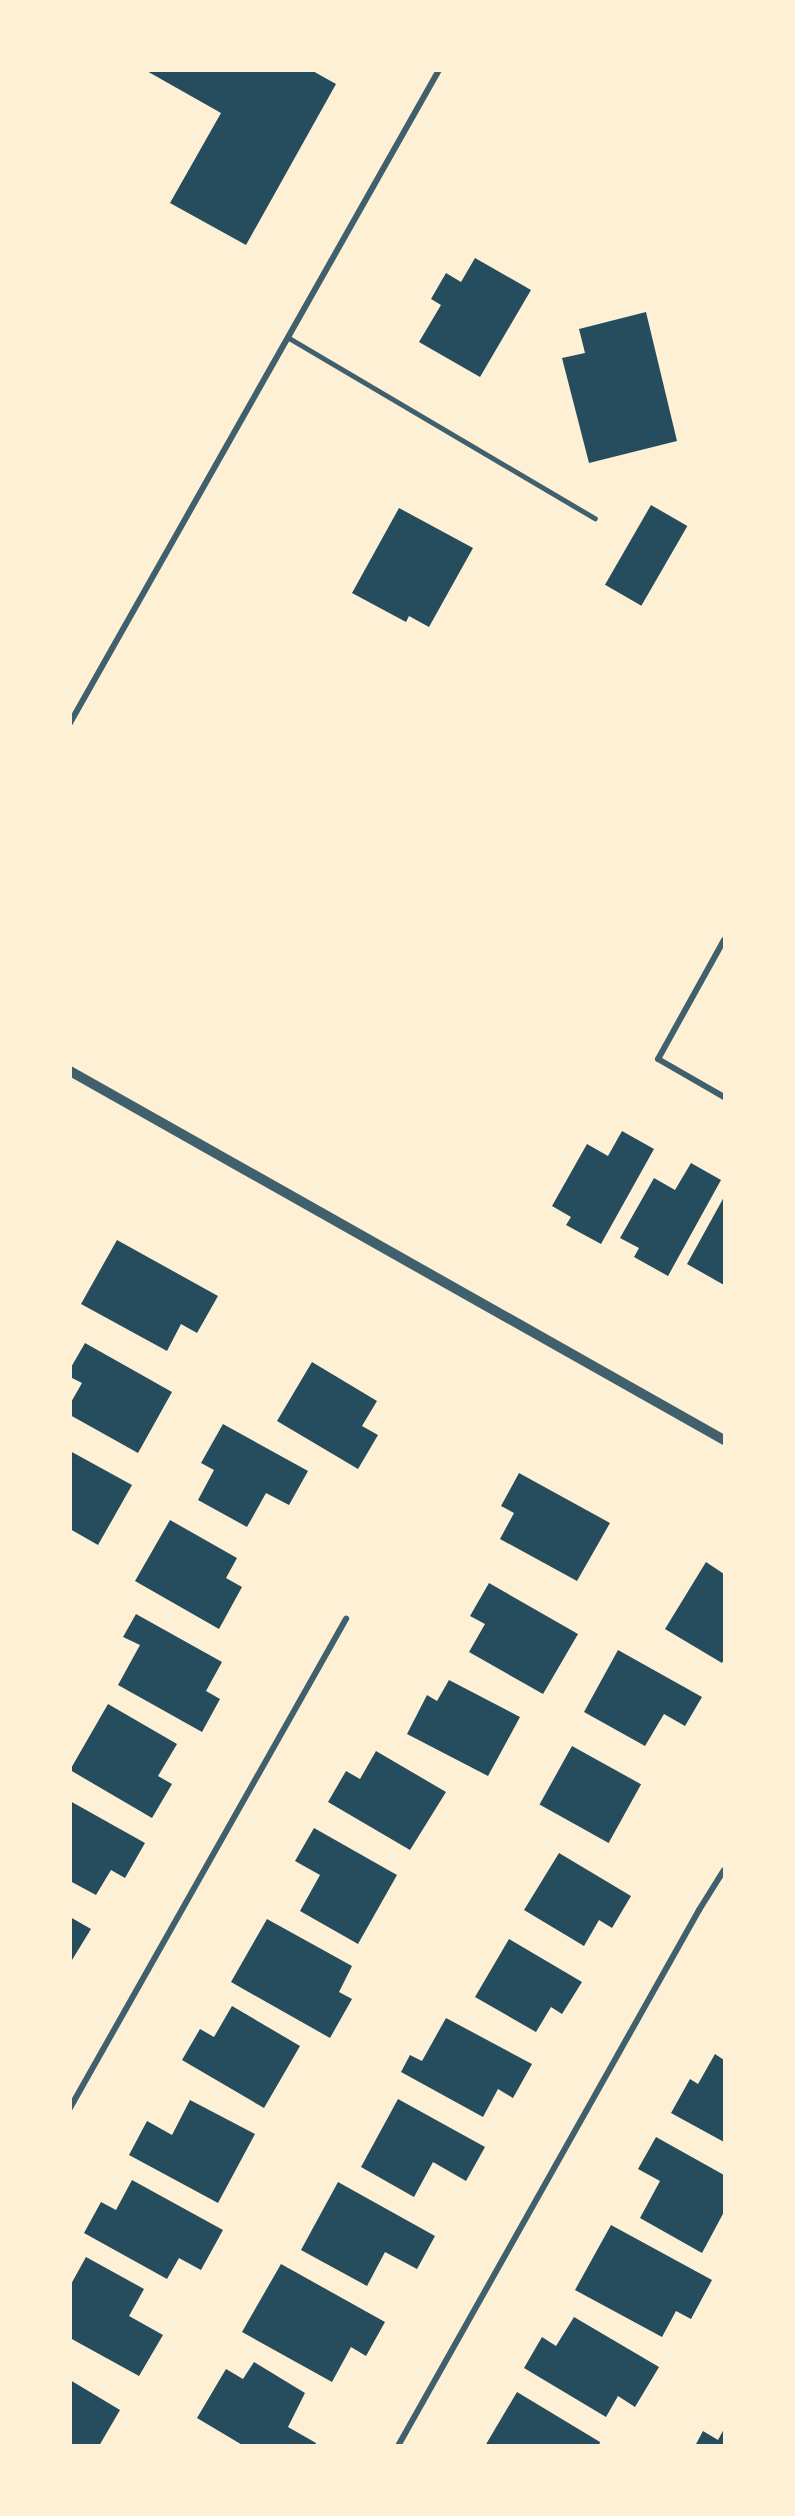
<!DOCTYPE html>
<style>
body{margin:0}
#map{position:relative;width:795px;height:2516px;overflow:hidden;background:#fdf0d5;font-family:Quicksand,sans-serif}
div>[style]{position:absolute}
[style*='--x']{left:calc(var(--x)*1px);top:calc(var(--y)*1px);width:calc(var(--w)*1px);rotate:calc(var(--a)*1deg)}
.building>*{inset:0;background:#264d5e;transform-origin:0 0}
.service>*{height:4.5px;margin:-2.25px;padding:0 2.25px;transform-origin:2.25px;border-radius:2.25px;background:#3f606c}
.minor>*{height:6px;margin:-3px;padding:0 3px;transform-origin:3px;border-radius:3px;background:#3f606c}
.tertiary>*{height:10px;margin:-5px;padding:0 5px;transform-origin:5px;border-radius:5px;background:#3f606c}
span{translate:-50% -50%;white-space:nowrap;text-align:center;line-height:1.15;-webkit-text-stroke:6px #fdf0d5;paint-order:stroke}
.frame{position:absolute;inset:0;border:72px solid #fdf0d5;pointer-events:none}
</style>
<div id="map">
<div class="building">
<i style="clip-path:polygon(145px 70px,311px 70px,336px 84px,246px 245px,170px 203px,221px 113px)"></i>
<i style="clip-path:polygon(475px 258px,531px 290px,480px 377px,419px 342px,441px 305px,431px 299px,446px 273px,461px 282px)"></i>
<i style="clip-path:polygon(646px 312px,677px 441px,589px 463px,562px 358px,585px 353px,579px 329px)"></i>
<i style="left:651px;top:505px;width:42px;height:92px;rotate:30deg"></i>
<i style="clip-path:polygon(399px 508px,473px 548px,429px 627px,409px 616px,406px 622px,352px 593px)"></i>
<i style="clip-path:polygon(622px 1131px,654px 1149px,601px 1244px,566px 1225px,571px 1217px,552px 1206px,587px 1144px,608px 1156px)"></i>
<i style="clip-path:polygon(691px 1163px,721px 1180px,668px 1276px,634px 1257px,639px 1248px,620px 1238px,654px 1178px,675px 1190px)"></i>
<i style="clip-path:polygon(724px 1197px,724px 1285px,687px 1264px)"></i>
<i style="clip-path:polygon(117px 1240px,218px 1296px,197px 1333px,181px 1324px,167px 1351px,81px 1304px)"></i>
<i style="clip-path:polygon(85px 1343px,172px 1392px,138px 1453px,70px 1415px,70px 1404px,82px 1383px,70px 1377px,70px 1369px)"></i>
<i style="clip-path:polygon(312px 1362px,377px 1401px,362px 1426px,378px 1435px,358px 1469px,277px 1421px)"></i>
<i style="clip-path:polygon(223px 1424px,308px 1471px,289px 1505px,266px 1493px,247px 1527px,198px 1500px,214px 1470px,201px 1463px)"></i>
<i style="clip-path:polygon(70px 1451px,132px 1485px,98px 1545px,70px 1529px)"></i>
<i style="clip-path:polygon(519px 1473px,610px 1523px,577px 1581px,500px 1539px,514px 1513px,501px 1506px)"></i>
<i style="clip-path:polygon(170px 1520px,237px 1558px,226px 1578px,242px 1587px,219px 1629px,135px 1581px)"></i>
<i style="clip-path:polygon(706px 1562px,724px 1574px,724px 1659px,722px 1663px,665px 1629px)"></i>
<i style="clip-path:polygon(489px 1583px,578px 1634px,543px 1694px,469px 1652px,485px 1624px,470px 1616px)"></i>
<i style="clip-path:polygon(136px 1614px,222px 1662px,206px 1691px,220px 1699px,202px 1732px,118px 1685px,140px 1645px,123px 1637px)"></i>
<i style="clip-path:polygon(618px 1650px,702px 1697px,685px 1726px,664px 1714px,645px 1746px,584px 1712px)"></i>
<i style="clip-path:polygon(449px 1680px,520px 1717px,488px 1776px,407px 1734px,427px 1695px,437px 1701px)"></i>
<i style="clip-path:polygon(108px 1704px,177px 1744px,158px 1776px,172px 1784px,152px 1818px,70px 1770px)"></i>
<i style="left:572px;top:1746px;width:79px;height:67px;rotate:29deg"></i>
<i style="clip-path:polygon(376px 1751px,446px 1792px,410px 1850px,328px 1802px,346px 1771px,360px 1779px)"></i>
<i style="clip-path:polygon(70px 1801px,145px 1843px,125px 1878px,111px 1870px,96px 1895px,70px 1881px)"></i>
<i style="clip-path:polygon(314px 1828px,397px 1875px,358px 1944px,300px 1911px,320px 1875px,295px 1861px)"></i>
<i style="clip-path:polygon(559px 1853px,631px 1896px,612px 1928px,599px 1920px,584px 1946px,524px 1910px)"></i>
<i style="clip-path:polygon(70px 1917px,91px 1929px,72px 1960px,70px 1959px)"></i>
<i style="clip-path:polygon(267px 1919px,352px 1966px,339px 1992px,352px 1999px,330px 2038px,231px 1982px)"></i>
<i style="clip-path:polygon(509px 1939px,582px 1982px,562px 2014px,551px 2007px,536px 2032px,475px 1997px)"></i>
<i style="clip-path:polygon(232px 2006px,300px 2046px,264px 2108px,182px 2060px,200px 2029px,214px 2037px)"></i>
<i style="clip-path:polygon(446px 2018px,532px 2064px,513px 2098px,498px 2089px,483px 2117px,401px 2072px,410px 2055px,422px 2061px)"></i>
<i style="clip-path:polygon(715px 2054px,724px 2060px,724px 2142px,671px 2113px,690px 2079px,698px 2084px)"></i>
<i style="clip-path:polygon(398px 2099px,485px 2147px,466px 2181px,433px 2162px,414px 2197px,361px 2167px)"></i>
<i style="clip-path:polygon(190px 2100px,255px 2134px,218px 2203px,129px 2155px,147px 2121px,172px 2135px)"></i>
<i style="clip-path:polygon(656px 2137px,724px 2175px,724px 2212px,702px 2253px,640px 2218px,660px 2181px,638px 2169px)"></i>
<i style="clip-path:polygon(132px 2180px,223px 2230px,201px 2270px,179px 2258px,167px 2279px,84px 2233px,101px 2202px,116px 2210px)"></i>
<i style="clip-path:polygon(338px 2182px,435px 2236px,417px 2269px,385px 2252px,367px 2286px,301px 2250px)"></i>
<i style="clip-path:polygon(611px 2225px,712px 2280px,691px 2319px,676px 2311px,662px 2337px,575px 2290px)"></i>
<i style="clip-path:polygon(86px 2257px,144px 2289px,129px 2316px,163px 2335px,139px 2376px,70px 2338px,70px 2286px)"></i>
<i style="clip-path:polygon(281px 2264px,385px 2322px,366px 2356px,351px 2347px,332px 2382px,242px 2332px)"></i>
<i style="clip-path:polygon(574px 2317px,659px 2367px,635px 2407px,618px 2396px,606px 2417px,524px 2368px,542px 2337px,556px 2346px)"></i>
<i style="clip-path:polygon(254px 2362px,305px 2393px,288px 2427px,316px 2443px,315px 2446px,244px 2446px,197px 2418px,226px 2369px,243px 2379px)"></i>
<i style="clip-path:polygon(70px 2380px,120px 2410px,99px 2446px,70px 2446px)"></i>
<i style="clip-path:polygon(517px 2392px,600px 2442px,599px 2446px,485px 2446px)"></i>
<i style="clip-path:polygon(724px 2429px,724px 2446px,695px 2446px,703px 2431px,718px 2440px)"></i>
</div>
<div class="service">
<i style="--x:289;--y:338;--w:355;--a:30.5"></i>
</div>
<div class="minor">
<i style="--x:70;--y:723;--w:750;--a:-60.53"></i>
<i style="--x:724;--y:940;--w:136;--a:119"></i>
<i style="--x:658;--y:1059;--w:76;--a:29.9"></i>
<i style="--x:70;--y:2108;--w:562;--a:-60.56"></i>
<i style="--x:398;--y:2446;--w:615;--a:-60.68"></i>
<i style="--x:699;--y:1910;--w:47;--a:-58"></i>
</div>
<div class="tertiary">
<i style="--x:70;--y:1071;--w:751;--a:29.43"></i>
</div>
<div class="frame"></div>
</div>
